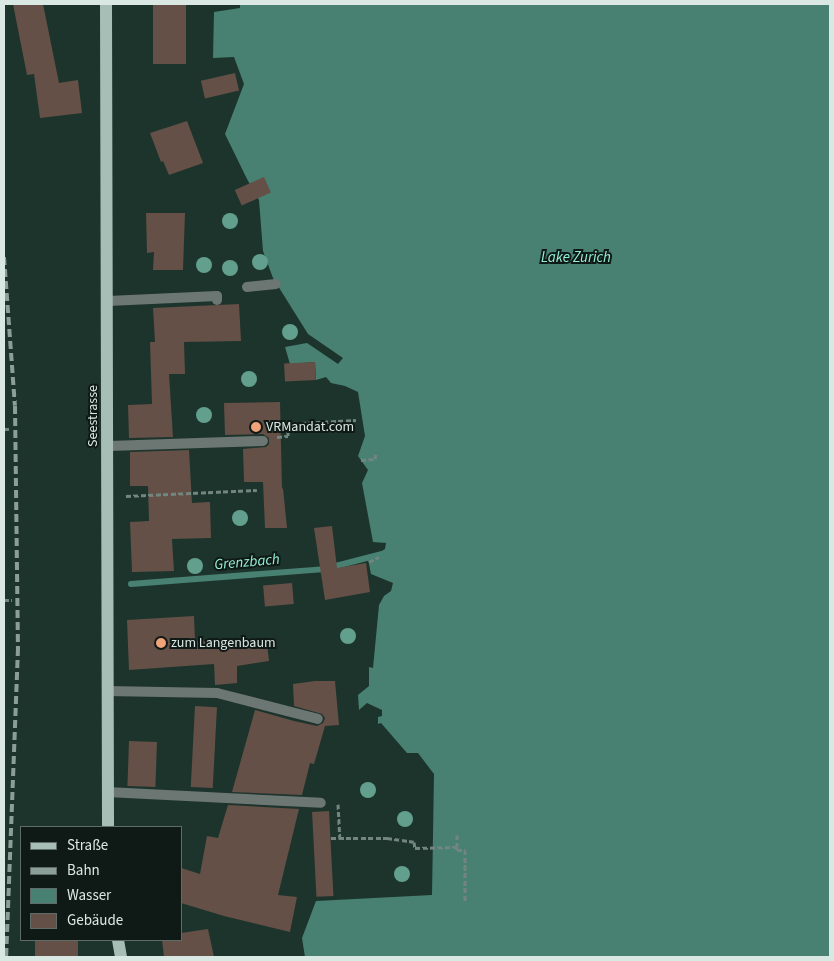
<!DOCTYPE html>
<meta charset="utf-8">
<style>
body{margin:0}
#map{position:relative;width:834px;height:961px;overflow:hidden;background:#1d342d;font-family:"Source Sans 3",sans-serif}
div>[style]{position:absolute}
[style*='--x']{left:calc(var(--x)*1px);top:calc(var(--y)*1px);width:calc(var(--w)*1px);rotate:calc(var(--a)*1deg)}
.water>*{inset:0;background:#488171}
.stream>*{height:6px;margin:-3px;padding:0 3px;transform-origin:3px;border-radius:3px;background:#488171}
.building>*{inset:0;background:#645046;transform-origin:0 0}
.path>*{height:3px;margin-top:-1.5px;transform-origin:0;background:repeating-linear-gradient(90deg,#72857f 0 5px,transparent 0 7.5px)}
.lane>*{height:10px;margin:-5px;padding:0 5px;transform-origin:5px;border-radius:5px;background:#6c7673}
.primary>*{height:12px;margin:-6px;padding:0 6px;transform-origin:6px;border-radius:6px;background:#a7beb6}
.rail>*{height:4px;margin-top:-2px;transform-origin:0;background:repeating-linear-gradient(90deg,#8c9e98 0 8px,transparent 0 12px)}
.trees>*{width:16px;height:16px;margin:-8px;border-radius:50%;background:#629f8d}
.dots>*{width:14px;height:14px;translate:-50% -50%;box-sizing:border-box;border:2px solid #0f1916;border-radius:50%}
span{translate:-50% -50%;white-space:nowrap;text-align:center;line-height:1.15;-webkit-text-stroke:4px #0f1916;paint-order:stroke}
.street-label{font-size:14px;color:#dae8e3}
.poi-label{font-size:14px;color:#dae8e3}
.left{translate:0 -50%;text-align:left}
.water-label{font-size:15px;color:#95f0d6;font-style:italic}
.frame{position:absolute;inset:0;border:5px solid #dae8e3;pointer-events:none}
.legend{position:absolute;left:20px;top:826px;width:162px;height:115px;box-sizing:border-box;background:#0f1916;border:1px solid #606c68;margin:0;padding:6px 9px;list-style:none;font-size:15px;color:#dae8e3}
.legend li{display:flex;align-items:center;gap:10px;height:25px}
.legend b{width:25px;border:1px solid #606c68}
</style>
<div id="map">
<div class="water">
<i style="clip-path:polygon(240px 4px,830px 4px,830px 957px,305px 957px,302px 938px,316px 901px,432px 895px,434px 774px,418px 753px,407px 753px,381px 723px,378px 724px,378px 717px,382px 716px,382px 710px,367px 703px,359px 710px,358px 695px,369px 686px,369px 667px,373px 668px,379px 605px,384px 596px,391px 591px,393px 583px,371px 574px,368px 559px,385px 549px,386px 543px,373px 542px,362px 483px,368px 470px,358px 456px,365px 436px,358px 392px,345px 386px,331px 383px,326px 377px,316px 380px,315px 362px,290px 364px,285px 347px,307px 343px,338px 364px,343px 358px,308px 334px,273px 278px,263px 251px,259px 200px,247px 179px,225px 134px,244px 84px,234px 57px,213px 58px,214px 12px,240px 8px)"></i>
</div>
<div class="stream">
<i style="--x:131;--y:584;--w:194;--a:-4.4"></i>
<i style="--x:324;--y:569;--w:60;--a:-14.5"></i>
</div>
<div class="building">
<i style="clip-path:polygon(13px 4px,43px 4px,59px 83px,78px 80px,82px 113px,40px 118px,34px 74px,27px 75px)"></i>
<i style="left:153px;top:4px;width:33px;height:60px"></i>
<i style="left:235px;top:73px;width:18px;height:35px;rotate:77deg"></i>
<i style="clip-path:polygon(187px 121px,203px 163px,169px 175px,163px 161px,161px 162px,150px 133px)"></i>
<i style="left:264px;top:177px;width:17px;height:32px;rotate:66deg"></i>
<i style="clip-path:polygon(146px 213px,185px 213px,183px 270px,153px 270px,154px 252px,147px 253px)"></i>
<i style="clip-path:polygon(239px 304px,241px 341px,184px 342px,185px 374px,169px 374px,173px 437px,129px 438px,128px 405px,152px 404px,150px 342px,155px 342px,153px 308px)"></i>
<i style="left:315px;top:362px;width:18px;height:31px;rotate:87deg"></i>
<i style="clip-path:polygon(280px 402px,282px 489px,283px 488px,287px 528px,265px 528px,263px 482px,244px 482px,243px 449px,266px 447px,269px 444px,269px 438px,263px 434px,225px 435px,224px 403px)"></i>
<i style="clip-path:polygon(189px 450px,192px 503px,210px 502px,211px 538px,172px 539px,174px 571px,132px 572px,130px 522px,149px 521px,148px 486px,130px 486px,130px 452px)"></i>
<i style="clip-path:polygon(332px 526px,337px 568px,366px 563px,370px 592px,325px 600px,314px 528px)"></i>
<i style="left:292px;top:583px;width:21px;height:29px;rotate:85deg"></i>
<i style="clip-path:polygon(194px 616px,195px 641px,236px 639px,236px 647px,267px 644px,269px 661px,237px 666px,237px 683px,215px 685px,214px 664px,129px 670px,127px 620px)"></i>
<i style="clip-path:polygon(315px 681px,335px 681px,339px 725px,325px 726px,314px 764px,310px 763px,302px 795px,232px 792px,255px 710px,294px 721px,317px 726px,323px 723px,325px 718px,322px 714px,294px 706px,293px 684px)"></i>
<i style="left:195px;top:706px;width:22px;height:81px;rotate:3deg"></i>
<i style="left:129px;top:741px;width:28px;height:45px;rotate:2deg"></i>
<i style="clip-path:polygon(228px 805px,299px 809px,278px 895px,297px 897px,290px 932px,224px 916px,181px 903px,181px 868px,200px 874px,207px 836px,218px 838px)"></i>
<i style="left:329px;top:811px;width:85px;height:17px;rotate:87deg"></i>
<i style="clip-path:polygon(208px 929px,214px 957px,164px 957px,162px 940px,181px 940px,181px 933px)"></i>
<i style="left:35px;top:940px;width:43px;height:17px"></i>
</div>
<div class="path">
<i style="--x:4;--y:429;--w:7;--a:0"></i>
<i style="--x:277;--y:437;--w:11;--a:-5"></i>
<i style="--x:288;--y:436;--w:4;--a:-90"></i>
<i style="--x:288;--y:432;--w:16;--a:-35"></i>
<i style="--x:301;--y:423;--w:55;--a:-3.1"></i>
<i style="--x:361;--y:460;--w:14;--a:-4"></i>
<i style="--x:375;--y:459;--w:6;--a:-81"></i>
<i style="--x:126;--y:496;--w:131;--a:-2.6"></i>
<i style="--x:369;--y:562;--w:11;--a:-27"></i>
<i style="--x:4;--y:600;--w:8;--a:0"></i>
<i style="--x:338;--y:804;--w:35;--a:87"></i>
<i style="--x:331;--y:838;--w:56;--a:0"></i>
<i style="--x:387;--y:838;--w:27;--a:8"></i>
<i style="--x:414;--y:842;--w:6;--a:81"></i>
<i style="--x:415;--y:848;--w:42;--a:-1.4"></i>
<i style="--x:457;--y:847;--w:3;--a:90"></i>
<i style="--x:457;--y:850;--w:8;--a:0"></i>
<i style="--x:465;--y:850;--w:51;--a:90"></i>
<i style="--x:457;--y:847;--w:12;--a:-90"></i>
</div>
<div class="lane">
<i style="--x:247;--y:287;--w:29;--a:-6"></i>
<i style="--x:108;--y:301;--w:109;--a:-2.6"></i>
<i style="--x:217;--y:296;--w:4;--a:90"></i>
<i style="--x:109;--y:446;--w:154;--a:-1.9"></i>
<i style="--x:107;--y:691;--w:110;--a:1"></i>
<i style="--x:217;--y:693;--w:104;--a:14.4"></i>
<i style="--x:107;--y:792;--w:214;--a:2.9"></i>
</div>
<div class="primary">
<i style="--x:106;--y:4;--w:823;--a:89.86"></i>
<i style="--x:118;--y:940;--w:17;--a:80"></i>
</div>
<div class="rail">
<i style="--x:4;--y:257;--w:149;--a:85.8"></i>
<i style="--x:15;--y:406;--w:242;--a:89.3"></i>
<i style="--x:18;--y:648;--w:309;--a:92.2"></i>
</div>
<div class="trees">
<i style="left:230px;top:221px"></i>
<i style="left:260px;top:262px"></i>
<i style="left:204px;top:265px"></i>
<i style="left:230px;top:268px"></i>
<i style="left:290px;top:332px"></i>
<i style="left:249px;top:379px"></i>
<i style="left:204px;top:415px"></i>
<i style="left:240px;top:518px"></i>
<i style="left:195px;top:566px"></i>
<i style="left:348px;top:636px"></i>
<i style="left:368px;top:790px"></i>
<i style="left:405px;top:819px"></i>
<i style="left:402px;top:874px"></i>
</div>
<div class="dots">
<i style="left:256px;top:427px;background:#f0a279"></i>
<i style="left:161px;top:643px;background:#f0a279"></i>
</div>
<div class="street-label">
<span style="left:93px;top:416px;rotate:-90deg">Seestrasse</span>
</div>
<div class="poi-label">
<span class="left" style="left:266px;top:427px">VRMandat.com</span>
<span class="left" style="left:171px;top:643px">zum Langenbaum</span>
</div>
<div class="water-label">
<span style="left:576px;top:258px">Lake Zurich</span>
<span style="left:247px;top:562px;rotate:-5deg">Grenzbach</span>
</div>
<div class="frame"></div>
<ul class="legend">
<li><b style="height:6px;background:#a7beb6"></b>Straße</li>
<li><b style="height:6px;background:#8c9e98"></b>Bahn</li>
<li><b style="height:14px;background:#488171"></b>Wasser</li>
<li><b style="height:14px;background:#645046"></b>Gebäude</li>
</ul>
</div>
